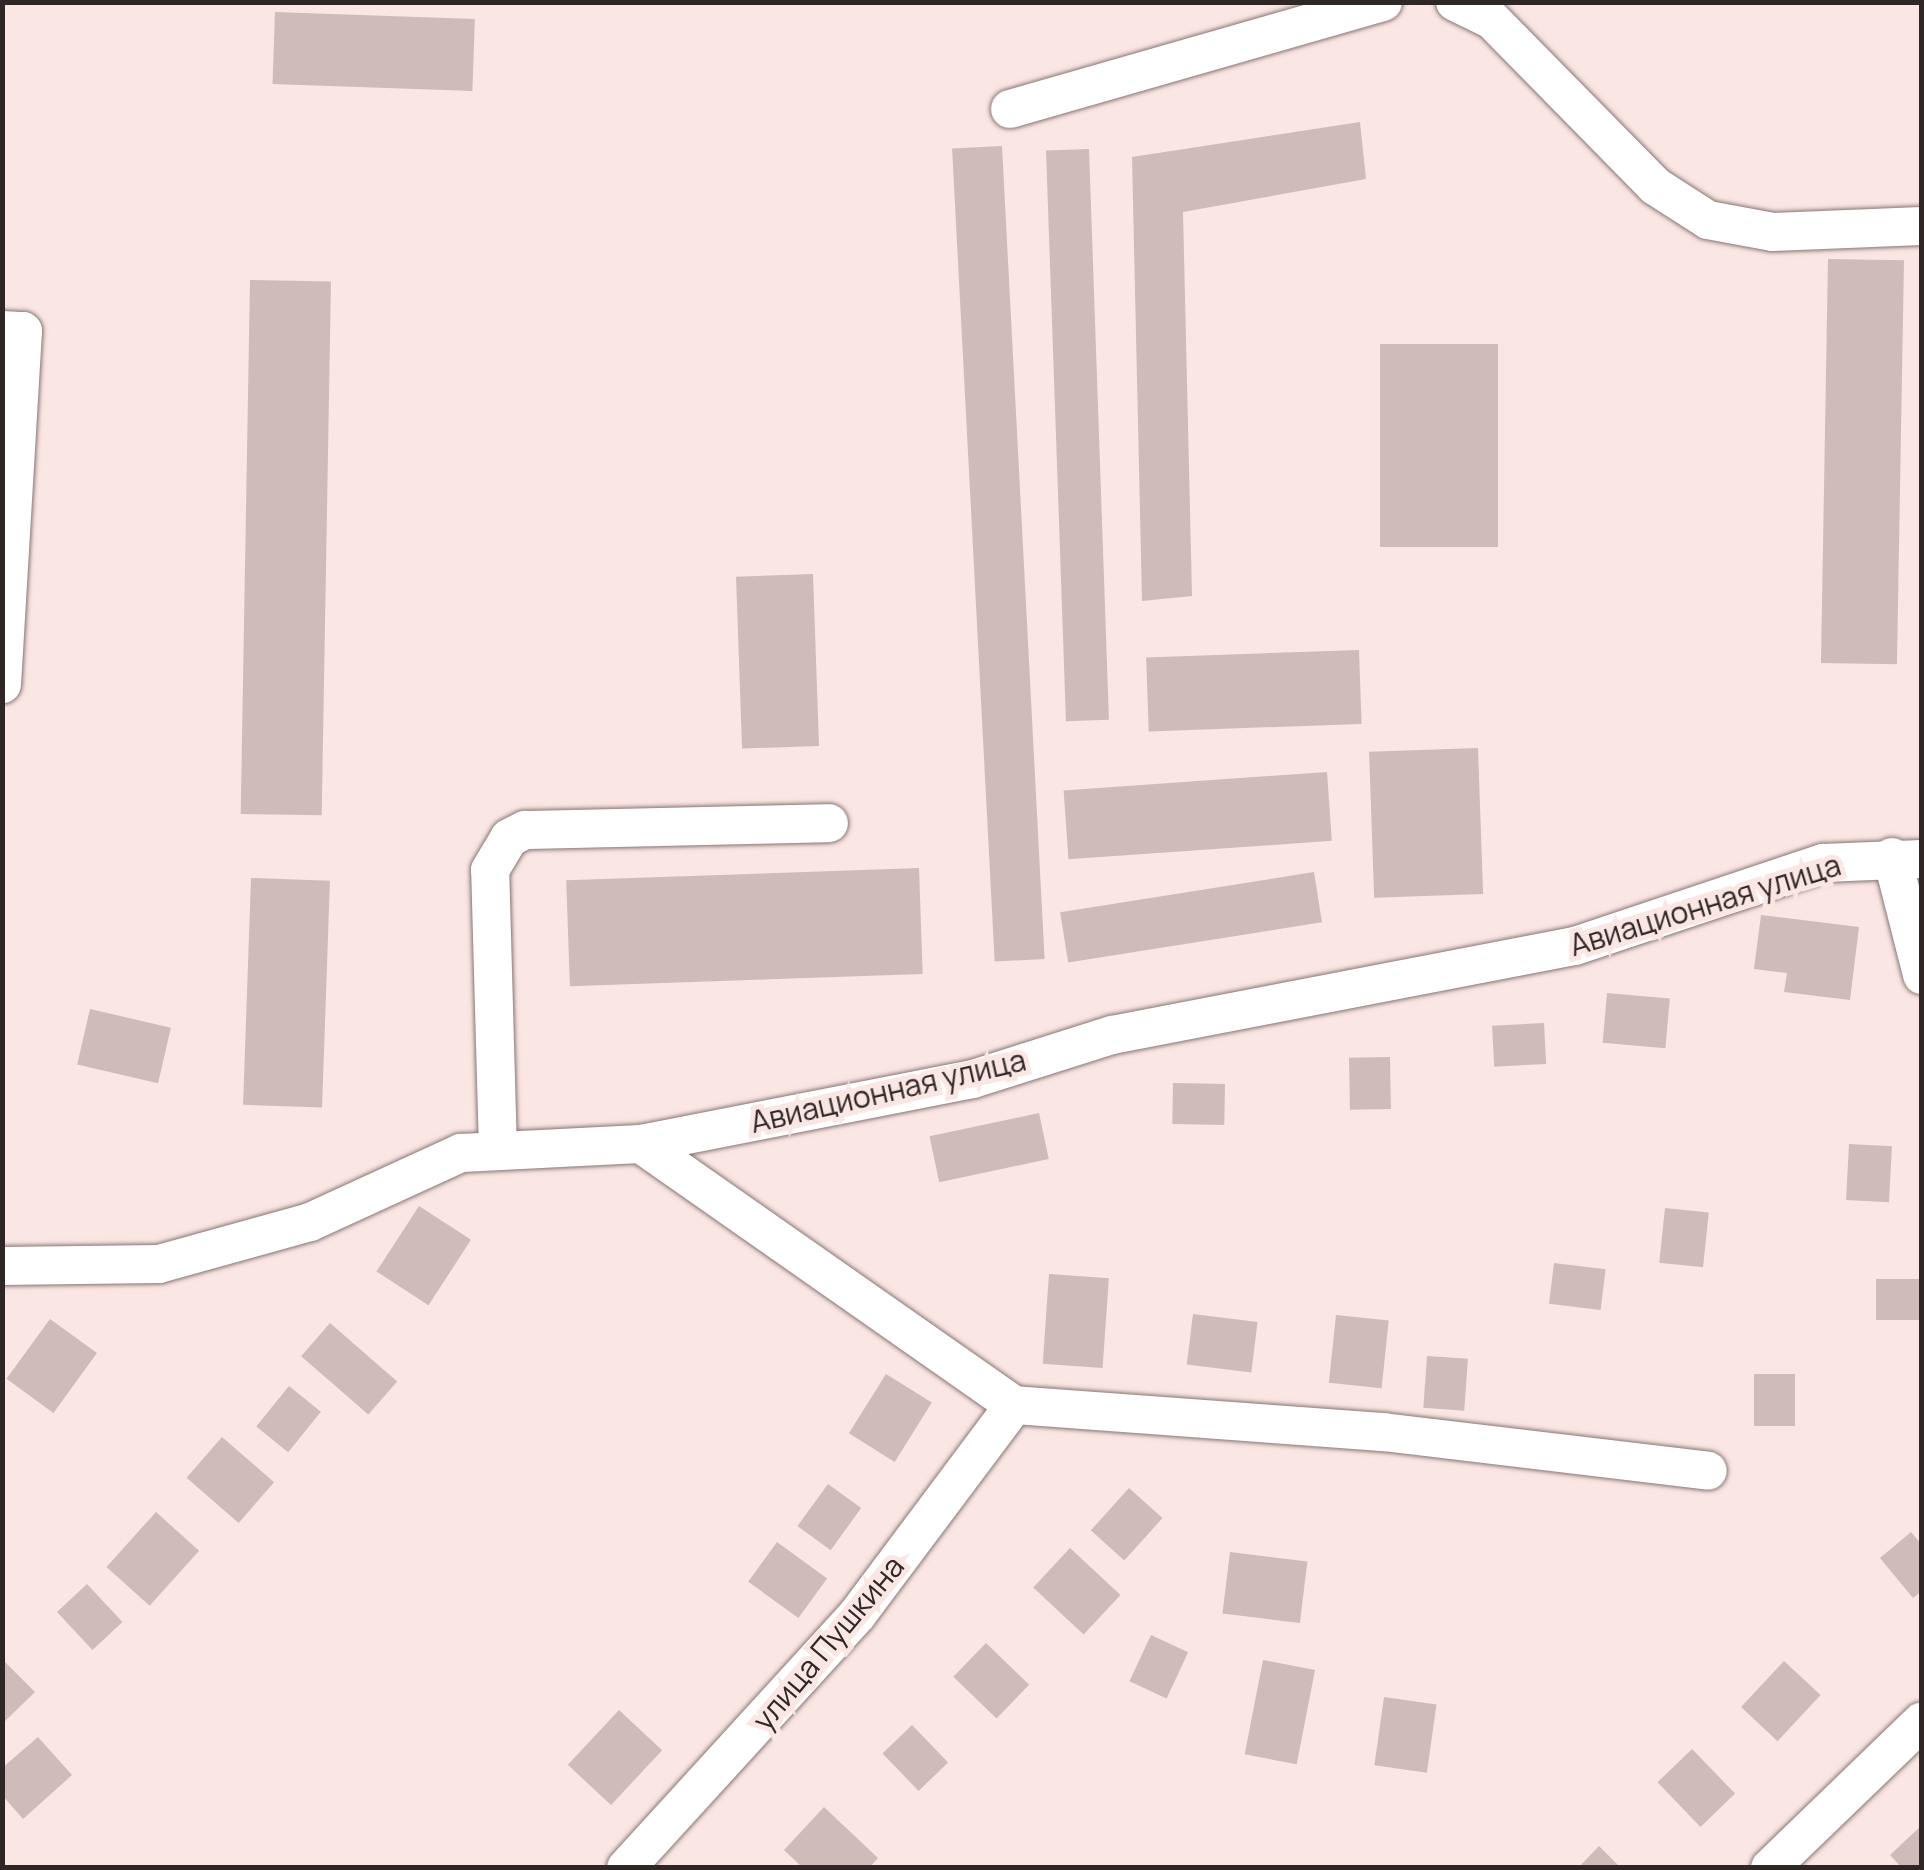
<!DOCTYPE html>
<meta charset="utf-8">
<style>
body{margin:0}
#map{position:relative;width:1924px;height:1870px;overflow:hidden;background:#fae6e3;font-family:Manrope,sans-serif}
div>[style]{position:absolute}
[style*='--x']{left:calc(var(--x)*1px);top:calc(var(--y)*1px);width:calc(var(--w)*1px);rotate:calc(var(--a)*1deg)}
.building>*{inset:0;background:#cfbcb9;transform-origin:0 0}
.roads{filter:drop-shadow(0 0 2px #887674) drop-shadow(0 0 2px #887674)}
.minor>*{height:38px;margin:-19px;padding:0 19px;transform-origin:19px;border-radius:19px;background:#fff}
span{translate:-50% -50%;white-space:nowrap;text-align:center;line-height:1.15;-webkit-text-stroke:10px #fae6e3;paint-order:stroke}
.street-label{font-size:30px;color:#2e2726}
.frame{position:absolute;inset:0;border:5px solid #2e2726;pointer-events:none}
</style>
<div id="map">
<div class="building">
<i style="left:275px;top:12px;width:200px;height:72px;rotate:2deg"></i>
<i style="clip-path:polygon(1360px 122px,1366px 179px,1183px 212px,1192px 596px,1142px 601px,1132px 157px)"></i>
<i style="left:1002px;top:146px;width:814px;height:50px;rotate:87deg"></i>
<i style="left:1089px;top:149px;width:571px;height:43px;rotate:88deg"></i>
<i style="left:1828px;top:259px;width:76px;height:404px;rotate:1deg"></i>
<i style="left:250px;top:280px;width:81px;height:534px;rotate:1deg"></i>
<i style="left:1498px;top:344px;width:203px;height:118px;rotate:90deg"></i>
<i style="left:813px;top:574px;width:172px;height:77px;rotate:88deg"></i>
<i style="left:1359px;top:650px;width:74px;height:213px;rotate:88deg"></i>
<i style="left:1478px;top:748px;width:146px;height:109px;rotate:88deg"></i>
<i style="left:1327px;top:772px;width:69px;height:264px;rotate:86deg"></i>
<i style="left:919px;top:868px;width:106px;height:353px;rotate:88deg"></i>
<i style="left:1314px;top:872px;width:51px;height:257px;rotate:81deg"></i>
<i style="left:251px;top:878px;width:79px;height:227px;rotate:2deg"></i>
<i style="clip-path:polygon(1761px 915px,1859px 927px,1850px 1000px,1784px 992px,1787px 973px,1754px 969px)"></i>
<i style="left:1607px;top:993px;width:63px;height:50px;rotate:5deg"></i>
<i style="left:90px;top:1009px;width:83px;height:57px;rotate:13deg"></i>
<i style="left:1544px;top:1023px;width:41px;height:52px;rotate:87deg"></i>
<i style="left:1390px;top:1057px;width:52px;height:41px;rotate:89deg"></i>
<i style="left:1173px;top:1083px;width:52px;height:41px;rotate:1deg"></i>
<i style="left:1039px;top:1113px;width:47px;height:112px;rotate:78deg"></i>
<i style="left:1849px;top:1144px;width:43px;height:56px;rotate:3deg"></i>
<i style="left:419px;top:1206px;width:62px;height:78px;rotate:33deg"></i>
<i style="left:1665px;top:1208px;width:44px;height:55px;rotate:6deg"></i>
<i style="left:1554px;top:1263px;width:52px;height:41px;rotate:7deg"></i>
<i style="left:1049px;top:1274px;width:60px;height:90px;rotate:4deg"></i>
<i style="left:1922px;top:1279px;width:41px;height:46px;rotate:90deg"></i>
<i style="left:1193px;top:1314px;width:65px;height:51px;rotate:7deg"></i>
<i style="left:1336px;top:1315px;width:53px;height:68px;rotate:6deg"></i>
<i style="left:50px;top:1319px;width:58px;height:74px;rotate:36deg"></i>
<i style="left:330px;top:1323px;width:89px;height:44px;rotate:41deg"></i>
<i style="left:1427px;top:1356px;width:41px;height:52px;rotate:4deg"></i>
<i style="left:886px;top:1374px;width:54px;height:70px;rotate:32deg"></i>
<i style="left:1754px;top:1374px;width:41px;height:52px"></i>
<i style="left:289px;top:1386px;width:41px;height:52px;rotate:39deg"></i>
<i style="left:222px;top:1437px;width:69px;height:54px;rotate:41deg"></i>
<i style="left:828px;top:1484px;width:41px;height:52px;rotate:36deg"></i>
<i style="left:1129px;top:1488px;width:45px;height:57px;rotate:42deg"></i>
<i style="left:156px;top:1512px;width:58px;height:74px;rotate:42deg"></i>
<i style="clip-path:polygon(1911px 1532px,1922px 1545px,1922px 1591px,1913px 1598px,1880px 1558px)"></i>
<i style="left:777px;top:1542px;width:62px;height:49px;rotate:36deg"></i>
<i style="left:1070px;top:1548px;width:69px;height:54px;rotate:43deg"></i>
<i style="left:1230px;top:1552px;width:78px;height:62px;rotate:7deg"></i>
<i style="left:87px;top:1584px;width:52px;height:41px;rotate:47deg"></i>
<i style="left:1151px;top:1635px;width:41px;height:51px;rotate:25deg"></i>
<i style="left:986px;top:1643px;width:60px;height:47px;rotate:44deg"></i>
<i style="clip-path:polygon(2px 1659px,35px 1692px,2px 1724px)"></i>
<i style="left:1263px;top:1660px;width:53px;height:96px;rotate:11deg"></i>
<i style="left:1784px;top:1661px;width:50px;height:63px;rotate:43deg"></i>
<i style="left:1384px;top:1697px;width:53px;height:69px;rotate:8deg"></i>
<i style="left:619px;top:1710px;width:59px;height:75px;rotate:43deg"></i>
<i style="left:912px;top:1725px;width:52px;height:41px;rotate:46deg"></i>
<i style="clip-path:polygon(38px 1737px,72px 1775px,23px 1819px,2px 1795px,2px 1768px)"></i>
<i style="left:1692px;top:1749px;width:62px;height:48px;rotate:46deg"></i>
<i style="clip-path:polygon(824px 1807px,878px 1858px,869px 1868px,803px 1868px,784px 1850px)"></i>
<i style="clip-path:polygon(1922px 1825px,1922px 1868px,1902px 1868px,1890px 1855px)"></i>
<i style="clip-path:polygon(1599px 1846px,1621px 1868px,1578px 1868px)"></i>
</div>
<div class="roads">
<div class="minor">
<i style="--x:1455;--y:2;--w:41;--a:25.9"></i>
<i style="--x:1492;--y:20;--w:233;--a:45.5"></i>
<i style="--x:1655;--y:186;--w:63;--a:32.7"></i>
<i style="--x:1708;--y:220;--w:66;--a:10.5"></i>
<i style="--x:1773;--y:232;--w:149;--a:-2.3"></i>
<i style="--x:1010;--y:109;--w:388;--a:-16"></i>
<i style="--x:2;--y:330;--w:21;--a:3"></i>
<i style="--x:23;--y:331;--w:354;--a:93.4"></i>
<i style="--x:1892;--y:857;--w:122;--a:75.7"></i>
<i style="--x:641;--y:1144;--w:455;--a:35"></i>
<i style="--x:1014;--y:1405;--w:370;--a:4.2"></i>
<i style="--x:1383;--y:1432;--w:327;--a:6.8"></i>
<i style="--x:498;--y:1151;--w:281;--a:-91.6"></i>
<i style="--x:490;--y:870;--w:37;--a:-59"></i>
<i style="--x:509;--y:838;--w:18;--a:-27"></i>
<i style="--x:525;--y:830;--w:304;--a:-1.3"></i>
<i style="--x:2;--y:1266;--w:157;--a:-0.7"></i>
<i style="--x:159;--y:1264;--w:157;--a:-15.5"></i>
<i style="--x:310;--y:1222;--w:166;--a:-24.6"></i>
<i style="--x:461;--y:1153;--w:180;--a:-2.9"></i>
<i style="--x:641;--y:1144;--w:338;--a:-11.1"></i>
<i style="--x:973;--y:1079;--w:146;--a:-17.6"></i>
<i style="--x:1112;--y:1035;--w:471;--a:-10.9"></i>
<i style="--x:1575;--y:946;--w:262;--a:-18.5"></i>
<i style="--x:1823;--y:863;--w:99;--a:-2.3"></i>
<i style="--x:626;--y:1868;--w:343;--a:-47.6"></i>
<i style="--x:857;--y:1615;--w:262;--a:-53.2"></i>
<i style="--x:1770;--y:1868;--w:211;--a:-44"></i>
</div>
</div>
<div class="street-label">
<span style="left:1705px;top:905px;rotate:-17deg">Авиационная улица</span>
<span style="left:888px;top:1091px;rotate:-13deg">Авиационная улица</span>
<span style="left:828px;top:1643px;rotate:-50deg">улица Пушкина</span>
</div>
<div class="frame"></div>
</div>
